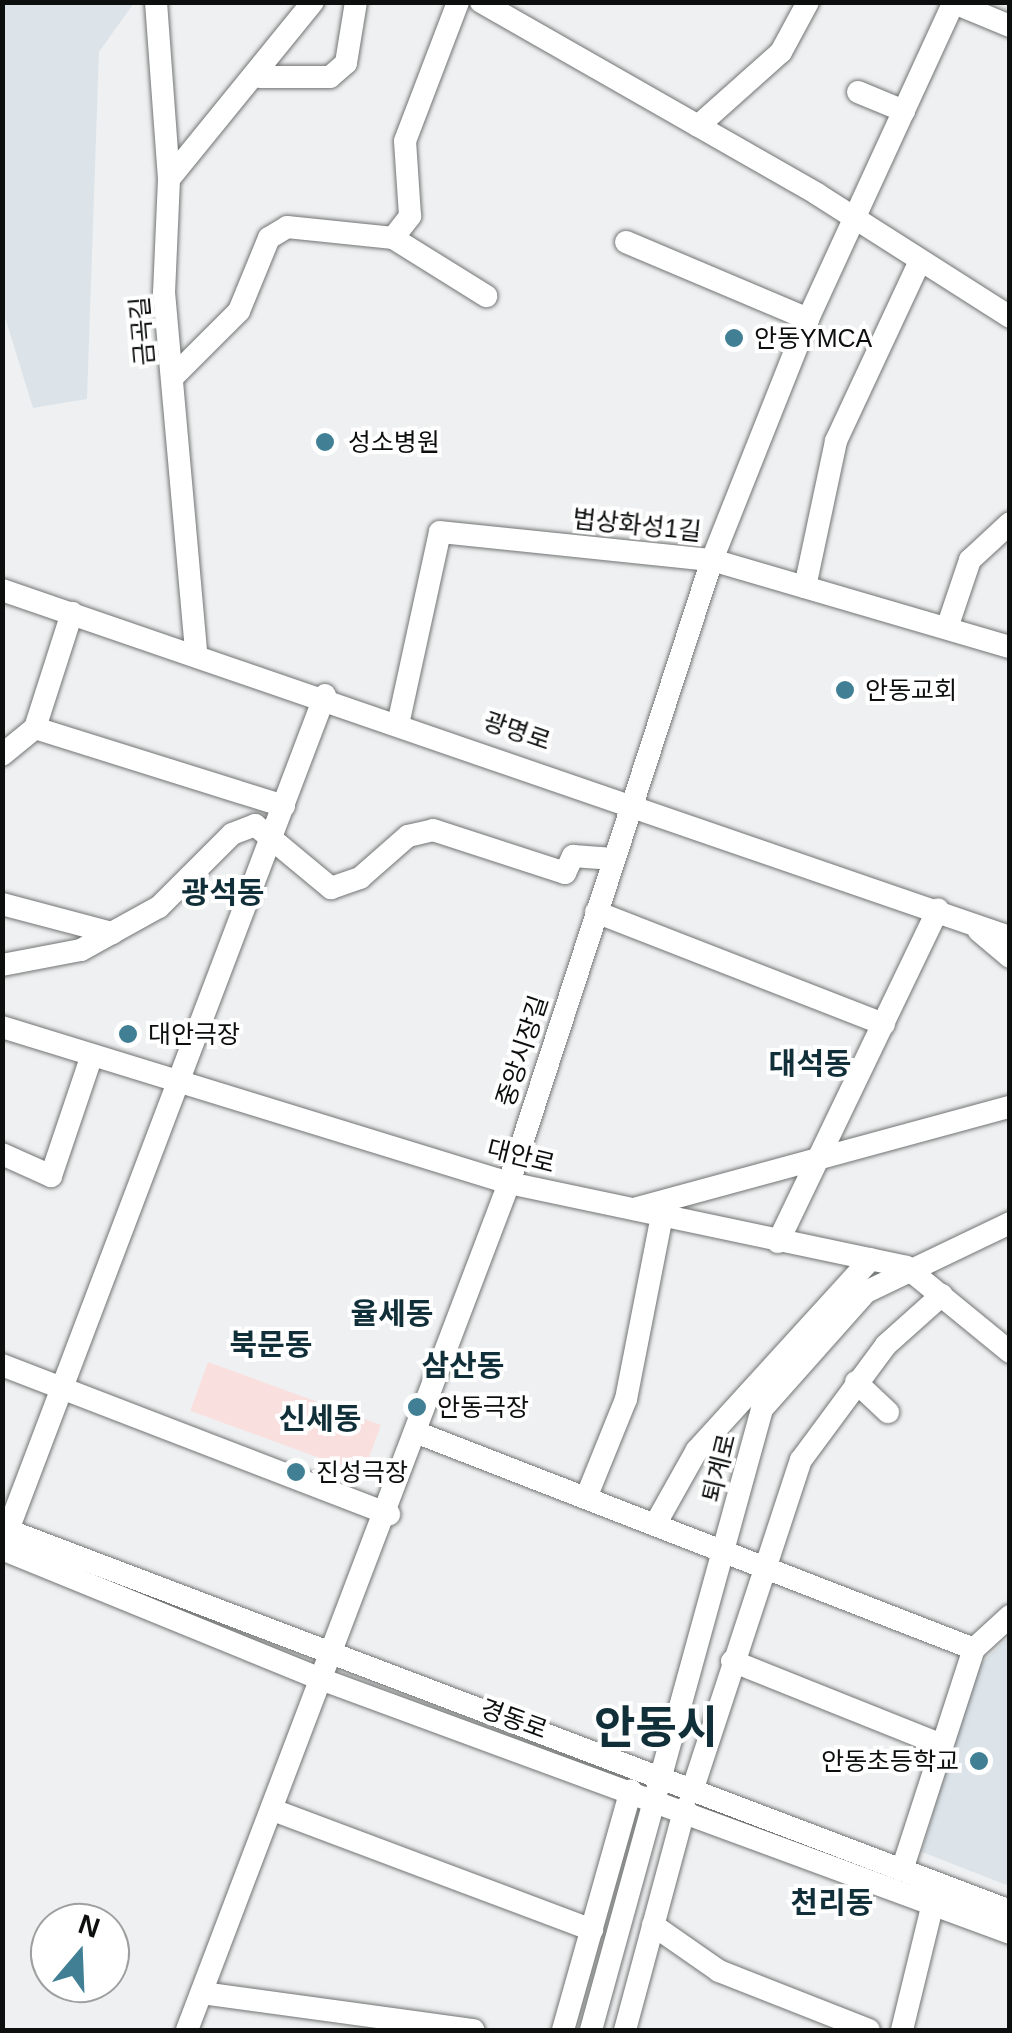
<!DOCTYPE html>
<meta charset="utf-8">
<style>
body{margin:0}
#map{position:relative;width:1012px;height:2033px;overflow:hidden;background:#eff0f1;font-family:Helvetica,"Noto Sans KR",sans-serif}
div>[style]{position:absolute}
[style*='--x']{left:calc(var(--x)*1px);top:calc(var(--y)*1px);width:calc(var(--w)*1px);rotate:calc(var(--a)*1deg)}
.commercial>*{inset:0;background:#fadfdf;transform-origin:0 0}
.built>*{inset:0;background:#dce4ea}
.roads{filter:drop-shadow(0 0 2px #727474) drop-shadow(0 0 2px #727474)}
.minor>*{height:22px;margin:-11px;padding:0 11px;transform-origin:11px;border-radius:11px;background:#fff}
.dots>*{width:28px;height:28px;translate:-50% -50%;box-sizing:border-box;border:5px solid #fff;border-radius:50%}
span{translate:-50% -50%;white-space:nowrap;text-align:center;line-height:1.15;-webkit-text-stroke:8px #fff;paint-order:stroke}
.street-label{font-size:25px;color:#0d0e0e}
.poi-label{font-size:25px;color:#0d0e0e}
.left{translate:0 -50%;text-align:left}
.right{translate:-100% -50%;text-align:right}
.quarter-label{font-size:30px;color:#112f39;font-weight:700}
.town-label{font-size:45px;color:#112f39;font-weight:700}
.frame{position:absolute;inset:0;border:5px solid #0d0e0e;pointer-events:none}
.north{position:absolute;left:30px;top:1903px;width:100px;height:100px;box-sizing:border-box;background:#fff;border:2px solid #9e9f9f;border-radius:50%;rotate:19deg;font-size:28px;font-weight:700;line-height:40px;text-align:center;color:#0d0e0e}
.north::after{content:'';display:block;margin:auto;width:35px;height:45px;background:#417f95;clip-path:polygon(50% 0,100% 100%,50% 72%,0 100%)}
</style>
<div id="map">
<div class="commercial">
<i style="left:208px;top:1362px;width:184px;height:52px;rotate:20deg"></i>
</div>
<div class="built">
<i style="clip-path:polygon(2px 3px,134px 3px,99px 52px,87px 399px,33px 408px,3px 311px)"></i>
<i style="clip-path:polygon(1009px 1637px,1009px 1886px,922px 1852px,973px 1671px)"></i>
</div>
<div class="roads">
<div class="minor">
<i style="--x:156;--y:2;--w:177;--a:85.8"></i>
<i style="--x:169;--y:179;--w:113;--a:92.5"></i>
<i style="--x:164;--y:292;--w:363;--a:84.9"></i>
<i style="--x:481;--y:2;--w:387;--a:29.7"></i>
<i style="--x:817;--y:194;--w:229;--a:32.5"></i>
<i style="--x:952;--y:2;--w:63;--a:22.5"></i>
<i style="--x:260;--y:77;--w:70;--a:0"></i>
<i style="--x:330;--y:77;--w:21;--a:-41"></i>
<i style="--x:346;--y:63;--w:62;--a:-80.7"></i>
<i style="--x:858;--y:92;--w:50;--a:22.4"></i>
<i style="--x:698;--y:126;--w:111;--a:-41.7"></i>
<i style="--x:781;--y:52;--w:57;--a:-61.6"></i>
<i style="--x:169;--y:179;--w:228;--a:-50.9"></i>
<i style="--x:393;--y:238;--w:28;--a:-52"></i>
<i style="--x:410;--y:216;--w:75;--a:-93.8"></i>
<i style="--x:405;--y:141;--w:149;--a:-69.1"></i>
<i style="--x:626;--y:242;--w:198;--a:22.9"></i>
<i style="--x:174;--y:376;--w:92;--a:-45"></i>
<i style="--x:239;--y:311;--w:79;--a:-67.7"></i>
<i style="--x:269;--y:238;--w:21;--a:-31"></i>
<i style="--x:287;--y:227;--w:107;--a:5.9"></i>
<i style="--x:393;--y:238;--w:110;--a:31.9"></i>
<i style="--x:805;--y:587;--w:149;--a:-78"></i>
<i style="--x:836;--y:441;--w:196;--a:-65"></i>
<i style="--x:2;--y:590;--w:1066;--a:19"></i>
<i style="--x:947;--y:628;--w:72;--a:-71.3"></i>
<i style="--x:970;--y:560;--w:54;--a:-42.8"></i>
<i style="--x:399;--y:720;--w:192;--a:-77.7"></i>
<i style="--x:440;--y:532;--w:273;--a:5.9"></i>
<i style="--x:712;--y:560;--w:310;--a:16.3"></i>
<i style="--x:35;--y:728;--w:261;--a:17.4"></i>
<i style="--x:2;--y:755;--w:43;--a:-39.3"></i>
<i style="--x:35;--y:728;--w:121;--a:-72.2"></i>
<i style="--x:2;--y:904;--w:114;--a:14.8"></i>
<i style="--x:596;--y:912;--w:309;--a:21.3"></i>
<i style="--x:979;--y:931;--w:40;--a:40"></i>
<i style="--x:2;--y:965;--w:80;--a:-10.8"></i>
<i style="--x:81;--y:950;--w:89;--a:-28.9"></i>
<i style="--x:159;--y:907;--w:103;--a:-45"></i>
<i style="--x:232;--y:834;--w:25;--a:-21"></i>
<i style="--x:255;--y:825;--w:99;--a:39.7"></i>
<i style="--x:331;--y:888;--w:31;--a:-19"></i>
<i style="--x:360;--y:878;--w:64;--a:-41.2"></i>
<i style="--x:408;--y:836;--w:26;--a:-13"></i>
<i style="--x:433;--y:830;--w:139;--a:18"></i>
<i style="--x:565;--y:873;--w:19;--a:-65"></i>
<i style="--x:573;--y:856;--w:41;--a:4.2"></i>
<i style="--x:2;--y:1027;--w:530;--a:17.1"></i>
<i style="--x:509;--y:1183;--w:406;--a:11.9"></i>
<i style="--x:906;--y:1267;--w:134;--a:39.3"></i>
<i style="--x:2;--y:1154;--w:54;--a:24.2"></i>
<i style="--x:51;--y:1176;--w:125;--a:-71.3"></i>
<i style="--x:637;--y:1208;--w:386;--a:-15.2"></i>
<i style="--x:778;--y:1242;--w:369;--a:-64.3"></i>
<i style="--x:2;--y:1365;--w:415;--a:21.1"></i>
<i style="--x:856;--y:1382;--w:44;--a:43.2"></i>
<i style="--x:418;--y:1433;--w:596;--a:21.23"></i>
<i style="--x:586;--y:1498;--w:107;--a:-68"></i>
<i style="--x:626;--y:1399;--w:187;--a:-78.9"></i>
<i style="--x:656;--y:1523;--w:84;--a:-60.7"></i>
<i style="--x:697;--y:1450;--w:258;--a:-47.7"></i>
<i style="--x:2;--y:1528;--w:1078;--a:20.8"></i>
<i style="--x:8;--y:1530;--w:893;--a:-69.21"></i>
<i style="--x:2;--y:1549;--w:350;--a:22.2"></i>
<i style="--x:326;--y:1681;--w:729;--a:20.22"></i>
<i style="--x:732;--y:1661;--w:224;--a:21.8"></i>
<i style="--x:693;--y:1788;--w:345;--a:-71.8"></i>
<i style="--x:801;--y:1460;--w:143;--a:-53.5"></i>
<i style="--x:886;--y:1345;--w:75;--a:-41.8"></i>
<i style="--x:273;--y:1810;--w:341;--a:20.6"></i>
<i style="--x:902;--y:1870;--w:232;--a:-72"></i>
<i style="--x:974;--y:1649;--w:49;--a:-42.5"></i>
<i style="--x:653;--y:1925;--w:80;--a:34.9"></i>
<i style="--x:719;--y:1971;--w:161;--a:21.5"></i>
<i style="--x:202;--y:1993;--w:274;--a:7.8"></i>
<i style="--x:187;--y:2030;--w:906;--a:-69.18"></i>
<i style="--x:509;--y:1183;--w:655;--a:-71.95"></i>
<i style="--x:712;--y:560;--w:259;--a:-68.3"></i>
<i style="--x:808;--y:319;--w:349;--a:-65.3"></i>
<i style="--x:563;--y:2030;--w:249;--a:-74.2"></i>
<i style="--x:591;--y:2030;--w:644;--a:-74.6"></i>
<i style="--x:762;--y:1409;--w:157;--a:-48.4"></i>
<i style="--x:866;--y:1292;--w:160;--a:-25.6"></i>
<i style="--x:625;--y:2030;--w:230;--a:-74.9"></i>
<i style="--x:902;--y:2030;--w:131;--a:-76.3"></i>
</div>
</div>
<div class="dots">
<i style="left:734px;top:338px;background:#417f95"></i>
<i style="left:325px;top:442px;background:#417f95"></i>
<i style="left:845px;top:690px;background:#417f95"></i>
<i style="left:128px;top:1034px;background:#417f95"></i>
<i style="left:417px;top:1407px;background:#417f95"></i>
<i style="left:296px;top:1472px;background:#417f95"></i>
<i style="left:979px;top:1761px;background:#417f95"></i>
</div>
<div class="street-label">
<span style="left:142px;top:331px;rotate:-95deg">금곡길</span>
<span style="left:637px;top:525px;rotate:6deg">법상화성1길</span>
<span style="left:517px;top:731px;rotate:19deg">광명로</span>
<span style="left:522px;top:1051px;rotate:-72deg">중앙시장길</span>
<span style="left:521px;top:1156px;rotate:14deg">대안로</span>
<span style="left:719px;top:1468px;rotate:-76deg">퇴계로</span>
<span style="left:514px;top:1719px;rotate:20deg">경동로</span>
</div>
<div class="poi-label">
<span class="left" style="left:754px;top:338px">안동YMCA</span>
<span class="left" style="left:348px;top:442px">성소병원</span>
<span class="left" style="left:865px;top:690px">안동교회</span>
<span class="left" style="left:148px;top:1034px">대안극장</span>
<span class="left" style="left:437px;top:1407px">안동극장</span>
<span class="left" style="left:316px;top:1472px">진성극장</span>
<span class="right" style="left:959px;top:1761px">안동초등학교</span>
</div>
<div class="quarter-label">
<span style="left:223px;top:893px">광석동</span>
<span style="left:810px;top:1064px">대석동</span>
<span style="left:392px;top:1314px">율세동</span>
<span style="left:271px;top:1345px">북문동</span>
<span style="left:463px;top:1366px">삼산동</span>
<span style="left:320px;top:1419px">신세동</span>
<span style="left:832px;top:1903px">천리동</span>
</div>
<div class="town-label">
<span style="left:656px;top:1728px">안동시</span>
</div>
<div class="frame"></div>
<div class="north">N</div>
</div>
